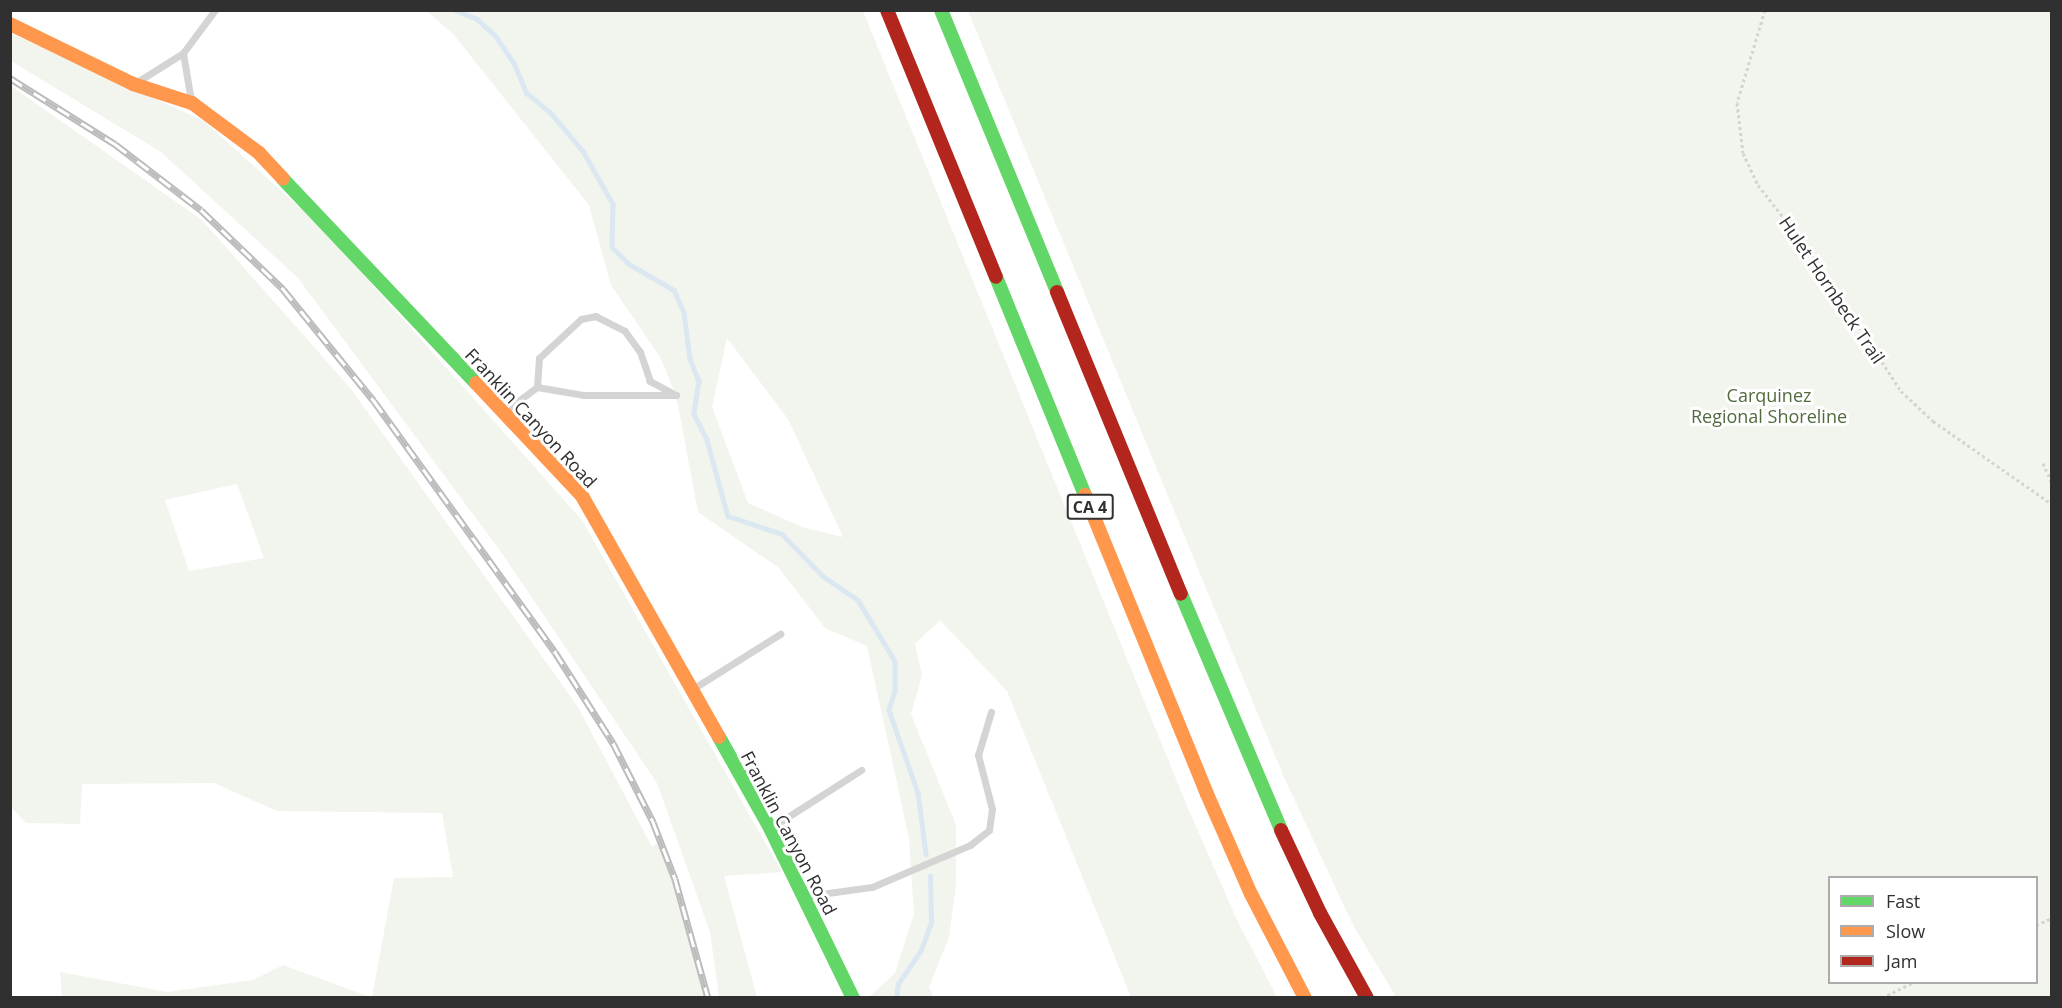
<!DOCTYPE html>
<style>
body{margin:0}
#map{position:relative;width:2062px;height:1008px;overflow:hidden;background:#fff;font-family:"Open Sans",sans-serif}
div>[style]{position:absolute}
[style*='--x']{left:calc(var(--x)*1px);top:calc(var(--y)*1px);width:calc(var(--w)*1px);rotate:calc(var(--a)*1deg)}
.green>*{inset:0;background:#f1f5ed}
.stream>*{height:4.5px;margin:-2.25px;padding:0 2.25px;transform-origin:2.25px;border-radius:2.25px;background:#dbe8f1}
.path>*{height:3px;margin-top:-1.5px;transform-origin:0;background:repeating-linear-gradient(90deg,#d4d4d4 0 3px,transparent 0 6px)}
.lane>*{height:7px;margin:-3.5px;padding:0 3.5px;transform-origin:3.5px;border-radius:3.5px;background:#d4d4d4}
.fast>*{height:14px;margin:-7px;padding:0 7px;transform-origin:7px;border-radius:7px;background:#63d668}
.slow>*{height:14px;margin:-7px;padding:0 7px;transform-origin:7px;border-radius:7px;background:#ff974d}
.jam>*{height:14px;margin:-7px;padding:0 7px;transform-origin:7px;border-radius:7px;background:#b3261e}
.rail>*{height:7px;margin-top:-3.5px;transform-origin:0;background:repeating-linear-gradient(90deg,#fff 0 14px,#bcbcbc 0 28px);box-sizing:border-box;border-block:2px solid #bcbcbc}
span{translate:-50% -50%;white-space:nowrap;text-align:center;line-height:1.15;-webkit-text-stroke:6px #fff;paint-order:stroke}
.shield-label span{padding:2px 4px;background:#fff;border:2px solid;border-radius:4px;-webkit-text-stroke-width:0}
.shield-label{font-size:16px;color:#303030;font-weight:700}
.street-label{font-size:18px;color:#303030}
.park-label{font-size:18px;color:#526a3e}
.frame{position:absolute;inset:0;border:12px solid #303030;pointer-events:none}
.legend{position:absolute;left:1828px;top:876px;width:210px;height:108px;box-sizing:border-box;background:#fff;border:2px solid #acacac;margin:0;padding:8px 10px;list-style:none;font-size:18px;color:#303030}
.legend li{display:flex;align-items:center;gap:12px;height:30px}
.legend b{width:30px;border:2px solid #acacac}
</style>
<div id="map">
<div class="green">
<i style="clip-path:polygon(evenodd,427px 11px,863px 11px,1187px 806px,1237px 920px,1277px 997px,1131px 997px,1007px 691px,940px 620px,915px 644px,922px 675px,911px 714px,956px 825px,956px 885px,949px 937px,929px 987px,933px 997px,869px 997px,895px 973px,914px 914px,909px 838px,867px 646px,825px 628px,779px 568px,698px 512px,676px 395px,660px 357px,611px 285px,589px 205px,454px 35px,427px 11px,727px 338px,788px 419px,843px 537px,802px 527px,748px 503px,712px 407px,727px 338px)"></i>
<i style="clip-path:polygon(evenodd,968px 11px,2051px 11px,2051px 997px,1396px 997px,1353px 925px,1283px 775px,968px 11px,1830px 878px,2036px 878px,2036px 982px,1830px 982px,1830px 878px)"></i>
<i style="clip-path:polygon(10px 33px,204px 121px,319px 225px,582px 520px,782px 872px,724px 876px,757px 997px,719px 997px,710px 932px,657px 783px,501px 552px,298px 278px,161px 152px,11px 61px)"></i>
<i style="clip-path:polygon(evenodd,11px 86px,202px 220px,351px 389px,578px 707px,652px 847px,661px 841px,684px 906px,708px 997px,372px 997px,394px 878px,453px 877px,442px 813px,277px 811px,214px 783px,82px 784px,80px 824px,26px 823px,11px 807px,11px 86px,237px 484px,264px 558px,189px 571px,165px 500px,237px 484px)"></i>
<i style="clip-path:polygon(283px 965px,370px 997px,62px 997px,60px 972px,167px 992px,253px 980px)"></i>
</div>
<div class="stream">
<i style="--x:455;--y:10;--w:24;--a:22"></i>
<i style="--x:477;--y:19;--w:24;--a:42"></i>
<i style="--x:495;--y:35;--w:34;--a:56"></i>
<i style="--x:514;--y:63;--w:33;--a:67"></i>
<i style="--x:527;--y:93;--w:31;--a:40"></i>
<i style="--x:551;--y:113;--w:50;--a:49.9"></i>
<i style="--x:583;--y:151;--w:61;--a:60.5"></i>
<i style="--x:613;--y:204;--w:43;--a:91.3"></i>
<i style="--x:612;--y:247;--w:24;--a:45"></i>
<i style="--x:629;--y:264;--w:52;--a:30"></i>
<i style="--x:674;--y:290;--w:24;--a:66"></i>
<i style="--x:684;--y:312;--w:47;--a:82.7"></i>
<i style="--x:690;--y:359;--w:24;--a:68"></i>
<i style="--x:699;--y:381;--w:33;--a:99"></i>
<i style="--x:694;--y:414;--w:29;--a:63"></i>
<i style="--x:707;--y:440;--w:79;--a:74.6"></i>
<i style="--x:728;--y:516;--w:57;--a:18.4"></i>
<i style="--x:782;--y:534;--w:59;--a:45.7"></i>
<i style="--x:823;--y:576;--w:42;--a:34.4"></i>
<i style="--x:858;--y:600;--w:71;--a:58.8"></i>
<i style="--x:895;--y:661;--w:30;--a:90"></i>
<i style="--x:895;--y:691;--w:20;--a:108"></i>
<i style="--x:889;--y:710;--w:88;--a:70.7"></i>
<i style="--x:918;--y:793;--w:62;--a:82.5"></i>
<i style="--x:896;--y:998;--w:14;--a:-82"></i>
<i style="--x:898;--y:984;--w:41;--a:-55.9"></i>
<i style="--x:921;--y:950;--w:30;--a:-70"></i>
<i style="--x:931;--y:922;--w:46;--a:-91.2"></i>
</div>
<div class="path">
<i style="--x:1765;--y:10;--w:97;--a:106.8"></i>
<i style="--x:1737;--y:103;--w:50;--a:83.2"></i>
<i style="--x:1743;--y:153;--w:35;--a:65"></i>
<i style="--x:1758;--y:185;--w:84;--a:51.8"></i>
<i style="--x:1810;--y:251;--w:167;--a:57"></i>
<i style="--x:1901;--y:391;--w:44;--a:43.2"></i>
<i style="--x:1933;--y:421;--w:145;--a:34.9"></i>
<i style="--x:2043;--y:463;--w:22;--a:66"></i>
<i style="--x:2036;--y:925;--w:17;--a:-24"></i>
<i style="--x:1882;--y:998;--w:35;--a:-27"></i>
</div>
<div class="lane">
<i style="--x:183;--y:53;--w:54;--a:-53.3"></i>
<i style="--x:137;--y:82;--w:54;--a:-32.2"></i>
<i style="--x:183;--y:53;--w:49;--a:80.5"></i>
<i style="--x:505;--y:411;--w:40;--a:-37"></i>
<i style="--x:537;--y:387;--w:48;--a:9.7"></i>
<i style="--x:584;--y:395;--w:92;--a:0"></i>
<i style="--x:676;--y:395;--w:30;--a:-152"></i>
<i style="--x:650;--y:381;--w:31;--a:-109"></i>
<i style="--x:640;--y:352;--w:26;--a:-126"></i>
<i style="--x:625;--y:331;--w:33;--a:-153"></i>
<i style="--x:596;--y:316;--w:15;--a:169"></i>
<i style="--x:581;--y:319;--w:57;--a:137.1"></i>
<i style="--x:539;--y:358;--w:29;--a:94"></i>
<i style="--x:694;--y:688;--w:102;--a:-32.1"></i>
<i style="--x:772;--y:827;--w:106;--a:-32.6"></i>
<i style="--x:806;--y:896;--w:67;--a:-7.8"></i>
<i style="--x:872;--y:887;--w:107;--a:-23.2"></i>
<i style="--x:970;--y:845;--w:24;--a:-38"></i>
<i style="--x:989;--y:830;--w:21;--a:-82"></i>
<i style="--x:992;--y:809;--w:56;--a:-104.5"></i>
<i style="--x:978;--y:755;--w:45;--a:-73.2"></i>
</div>
<div class="fast">
<i style="--x:941;--y:10;--w:305;--a:67.6"></i>
<i style="--x:283;--y:179;--w:281;--a:46.6"></i>
<i style="--x:996;--y:277;--w:235;--a:67.8"></i>
<i style="--x:1181;--y:594;--w:256;--a:67"></i>
<i style="--x:719;--y:737;--w:104;--a:60.7"></i>
<i style="--x:770;--y:828;--w:189;--a:64"></i>
</div>
<div class="slow">
<i style="--x:10;--y:24;--w:137;--a:26"></i>
<i style="--x:133;--y:84;--w:62;--a:17.9"></i>
<i style="--x:192;--y:103;--w:84;--a:36.7"></i>
<i style="--x:259;--y:153;--w:35;--a:47"></i>
<i style="--x:476;--y:383;--w:155;--a:46.8"></i>
<i style="--x:582;--y:496;--w:277;--a:60.4"></i>
<i style="--x:1085;--y:495;--w:323;--a:67.8"></i>
<i style="--x:1207;--y:794;--w:109;--a:66.3"></i>
<i style="--x:1251;--y:894;--w:117;--a:62.6"></i>
</div>
<div class="jam">
<i style="--x:887;--y:10;--w:288;--a:67.8"></i>
<i style="--x:1057;--y:292;--w:326;--a:67.7"></i>
<i style="--x:1281;--y:830;--w:92;--a:64.8"></i>
<i style="--x:1320;--y:913;--w:97;--a:61.1"></i>
</div>
<div class="rail">
<i style="--x:10;--y:78;--w:124;--a:32.2"></i>
<i style="--x:115;--y:144;--w:108;--a:37.5"></i>
<i style="--x:201;--y:210;--w:114;--a:43.9"></i>
<i style="--x:283;--y:289;--w:144;--a:50.9"></i>
<i style="--x:374;--y:401;--w:309;--a:54.2"></i>
<i style="--x:555;--y:652;--w:108;--a:57.5"></i>
<i style="--x:613;--y:743;--w:89;--a:63.1"></i>
<i style="--x:653;--y:822;--w:61;--a:68.9"></i>
<i style="--x:675;--y:879;--w:123;--a:74.5"></i>
</div>
<div class="shield-label">
<span style="left:1090px;top:507px">CA 4</span>
</div>
<div class="street-label">
<span style="left:1832px;top:290px;rotate:56deg">Hulet Hornbeck Trail</span>
<span style="left:531px;top:418px;rotate:47deg">Franklin Canyon Road</span>
<span style="left:789px;top:833px;rotate:62deg">Franklin Canyon Road</span>
</div>
<div class="park-label">
<span style="left:1769px;top:406px">Carquinez<br>Regional Shoreline</span>
</div>
<div class="frame"></div>
<ul class="legend">
<li><b style="height:8px;background:#63d668"></b>Fast</li>
<li><b style="height:8px;background:#ff974d"></b>Slow</li>
<li><b style="height:8px;background:#b3261e"></b>Jam</li>
</ul>
</div>
